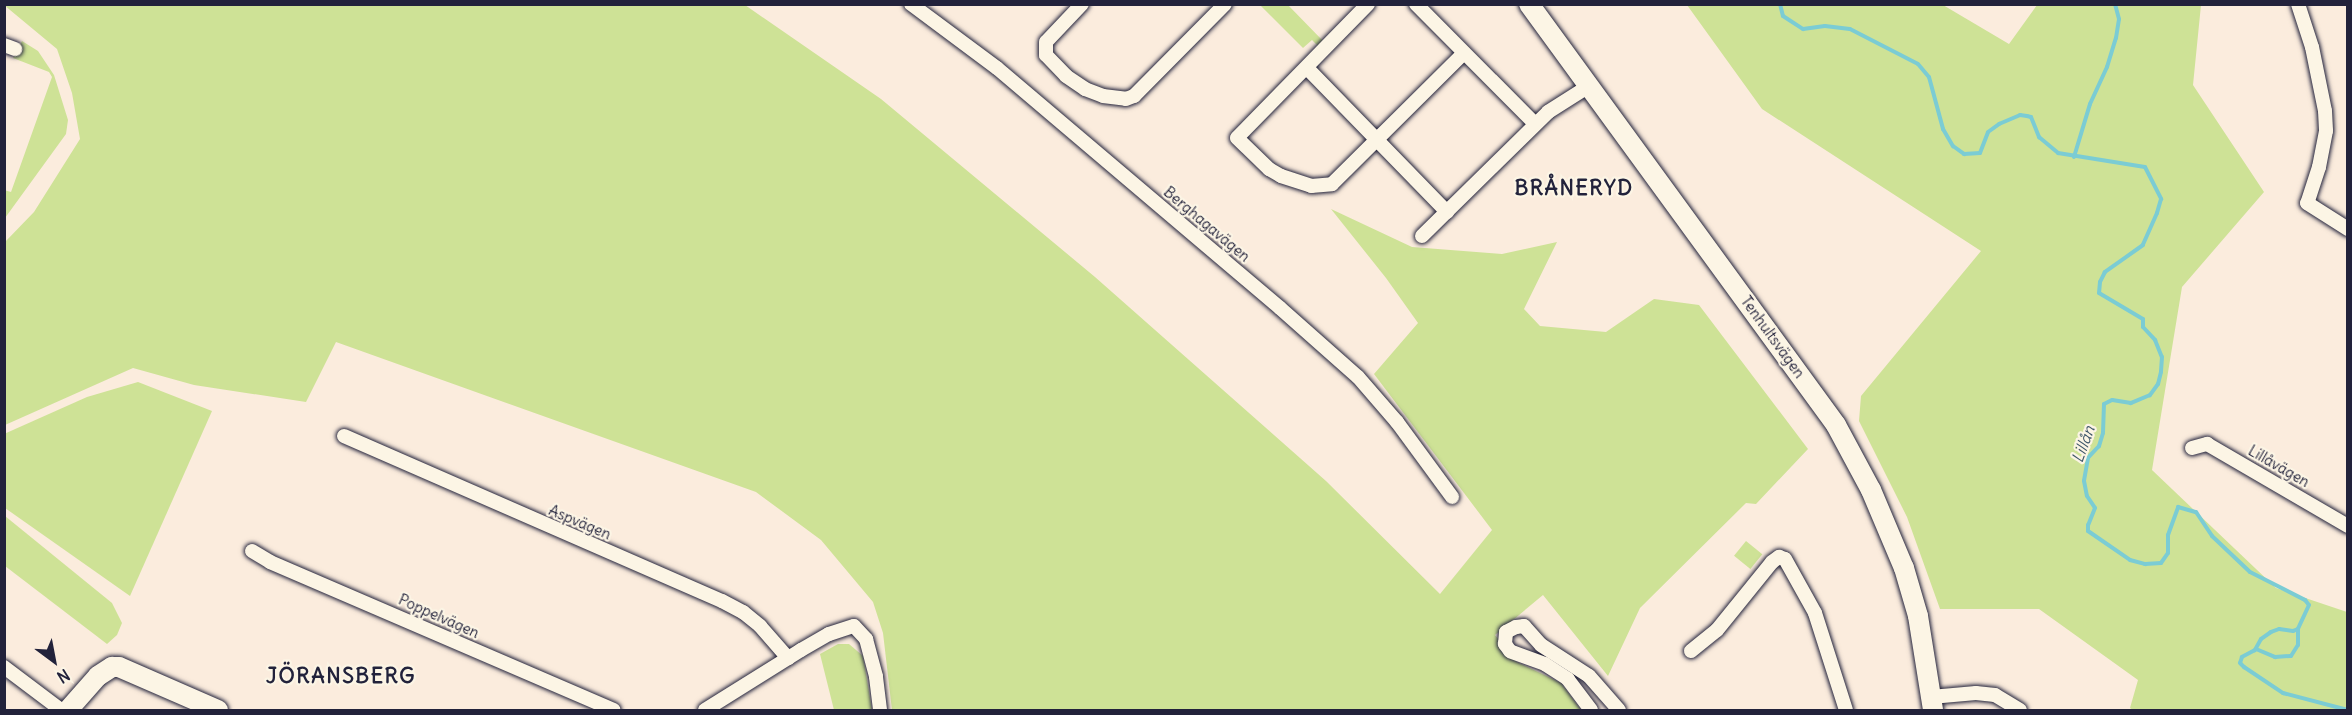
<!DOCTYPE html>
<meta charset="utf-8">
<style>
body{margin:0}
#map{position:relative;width:2352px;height:715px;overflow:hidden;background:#fbecdd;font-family:Delius,sans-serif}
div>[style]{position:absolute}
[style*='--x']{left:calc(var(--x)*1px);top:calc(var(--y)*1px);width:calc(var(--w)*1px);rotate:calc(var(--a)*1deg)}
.green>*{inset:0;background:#cee296;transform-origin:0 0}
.stream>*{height:4px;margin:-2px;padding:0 2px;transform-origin:2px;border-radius:2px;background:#7bccd4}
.roads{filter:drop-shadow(0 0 2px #22223b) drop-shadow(0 0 2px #22223b)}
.street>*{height:14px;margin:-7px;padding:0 7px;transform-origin:7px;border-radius:7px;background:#fcf5e5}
.secondary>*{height:20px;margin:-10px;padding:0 10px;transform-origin:10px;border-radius:10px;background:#fcf5e5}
span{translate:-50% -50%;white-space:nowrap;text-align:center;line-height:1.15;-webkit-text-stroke:4.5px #fcf5e5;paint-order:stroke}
.street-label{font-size:15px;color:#22223b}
.water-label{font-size:16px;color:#3d5569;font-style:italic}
.district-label{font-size:21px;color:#22223b;font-weight:700;letter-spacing:1.5px}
.frame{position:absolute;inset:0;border:6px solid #22223b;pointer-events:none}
.north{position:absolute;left:24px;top:631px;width:60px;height:60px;-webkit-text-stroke:4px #fcf5e5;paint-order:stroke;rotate:148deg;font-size:16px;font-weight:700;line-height:24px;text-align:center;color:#22223b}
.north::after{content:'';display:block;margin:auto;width:21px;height:27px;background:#22223b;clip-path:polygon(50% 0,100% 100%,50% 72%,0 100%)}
</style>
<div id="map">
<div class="green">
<i style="clip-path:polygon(4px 5px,745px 5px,881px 99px,1095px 277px,1326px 481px,1440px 594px,1492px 530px,1374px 374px,1418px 323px,1386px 278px,1331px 209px,1412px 247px,1502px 254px,1557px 242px,1524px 309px,1540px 326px,1606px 332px,1654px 299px,1699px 305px,1808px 449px,1756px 504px,1746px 503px,1640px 608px,1608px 676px,1543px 595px,1495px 635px,1517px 662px,1561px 683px,1581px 710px,892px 710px,883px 633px,873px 602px,821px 540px,756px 492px,336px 342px,306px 402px,194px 385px,133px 368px,5px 425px,5px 242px,34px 212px,80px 139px,72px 93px,57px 49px)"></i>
<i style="clip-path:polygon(1260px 5px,1288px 5px,1324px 42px,1319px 47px,1312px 40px,1303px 48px)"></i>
<i style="clip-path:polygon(1687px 5px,1943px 5px,2009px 44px,2037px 5px,2201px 5px,2193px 85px,2264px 192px,2182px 287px,2152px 470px,2276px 588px,2347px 612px,2347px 710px,2133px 710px,2130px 708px,2138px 680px,2039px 609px,1940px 609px,1907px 517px,1859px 421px,1861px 396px,1981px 251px,1762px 109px)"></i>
<i style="clip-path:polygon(22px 41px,38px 51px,54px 75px,68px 120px,66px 134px,5px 218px,4px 190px,11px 192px,52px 77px,49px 72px,13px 58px)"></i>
<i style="clip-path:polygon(138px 382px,212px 411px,130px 596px,5px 508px,4px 434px,87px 397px)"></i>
<i style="clip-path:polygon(5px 516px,112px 603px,122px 623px,117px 635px,107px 644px,5px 566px)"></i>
<i style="left:1746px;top:541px;width:21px;height:19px;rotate:39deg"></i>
<i style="clip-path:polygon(838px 644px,849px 644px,863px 656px,872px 710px,834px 710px,820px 654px)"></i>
</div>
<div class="stream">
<i style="--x:1780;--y:4;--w:12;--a:76"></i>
<i style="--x:1783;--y:16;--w:24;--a:33"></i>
<i style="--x:1803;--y:29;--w:22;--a:-8"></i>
<i style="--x:1825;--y:26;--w:25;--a:7"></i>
<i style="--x:1850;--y:29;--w:76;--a:27.2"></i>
<i style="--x:1918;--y:64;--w:17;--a:50"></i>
<i style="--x:1929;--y:77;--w:54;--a:74.9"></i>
<i style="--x:1943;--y:129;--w:20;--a:60"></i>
<i style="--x:1953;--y:146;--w:14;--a:36"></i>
<i style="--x:1964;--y:154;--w:16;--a:-4"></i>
<i style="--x:1980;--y:153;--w:22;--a:-69"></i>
<i style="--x:1988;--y:132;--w:14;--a:-36"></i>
<i style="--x:1999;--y:124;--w:23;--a:-23"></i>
<i style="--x:2020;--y:115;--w:7;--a:8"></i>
<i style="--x:2027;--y:116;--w:4;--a:14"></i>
<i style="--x:2031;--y:117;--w:22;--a:68"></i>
<i style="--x:2039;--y:137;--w:25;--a:40"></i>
<i style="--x:2058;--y:153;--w:88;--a:9.1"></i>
<i style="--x:2145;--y:167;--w:36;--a:63"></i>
<i style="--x:2161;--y:199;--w:15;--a:106"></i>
<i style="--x:2157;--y:213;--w:35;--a:114"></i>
<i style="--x:2143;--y:245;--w:47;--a:144.6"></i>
<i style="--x:2105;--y:272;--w:11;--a:117"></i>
<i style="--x:2100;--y:282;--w:11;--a:95"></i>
<i style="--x:2099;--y:293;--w:51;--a:30.6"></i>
<i style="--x:2143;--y:319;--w:8;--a:90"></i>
<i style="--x:2143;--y:327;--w:18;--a:47"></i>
<i style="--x:2155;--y:340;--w:18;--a:68"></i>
<i style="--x:2162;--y:357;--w:15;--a:94"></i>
<i style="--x:2161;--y:372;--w:12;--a:104"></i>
<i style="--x:2158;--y:384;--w:14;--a:126"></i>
<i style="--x:2150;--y:395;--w:21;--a:157"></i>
<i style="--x:2131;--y:403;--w:19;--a:-171"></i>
<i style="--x:2112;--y:400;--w:9;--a:153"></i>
<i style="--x:2104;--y:404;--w:29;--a:92"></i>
<i style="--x:2103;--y:433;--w:14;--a:107"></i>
<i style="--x:2099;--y:446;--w:16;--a:133"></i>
<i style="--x:2088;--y:458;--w:23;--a:100"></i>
<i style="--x:2084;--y:481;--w:15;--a:79"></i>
<i style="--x:2087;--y:496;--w:14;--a:56"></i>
<i style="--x:2095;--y:508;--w:18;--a:112"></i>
<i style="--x:2088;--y:525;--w:6;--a:90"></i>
<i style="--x:2088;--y:531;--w:51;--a:34.6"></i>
<i style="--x:2130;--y:560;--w:16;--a:15"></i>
<i style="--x:2145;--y:564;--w:16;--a:-4"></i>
<i style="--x:2161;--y:563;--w:12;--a:-55"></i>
<i style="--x:2168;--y:553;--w:18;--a:-90"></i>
<i style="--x:2168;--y:535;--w:30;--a:-70"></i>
<i style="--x:2178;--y:507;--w:19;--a:16"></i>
<i style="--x:2196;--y:512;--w:29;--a:56"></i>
<i style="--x:2212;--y:536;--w:52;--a:43.5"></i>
<i style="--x:2250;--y:572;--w:62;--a:27"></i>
<i style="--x:2305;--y:600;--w:6;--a:51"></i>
<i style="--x:2309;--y:605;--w:26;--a:115"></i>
<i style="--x:2298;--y:629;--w:5;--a:158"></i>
<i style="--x:2293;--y:631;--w:14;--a:-172"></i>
<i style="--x:2279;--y:629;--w:9;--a:159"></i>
<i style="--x:2271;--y:632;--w:12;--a:145"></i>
<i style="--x:2261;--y:639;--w:13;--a:119"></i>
<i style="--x:2255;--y:650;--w:15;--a:152"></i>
<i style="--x:2242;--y:657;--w:6;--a:108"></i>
<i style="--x:2240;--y:663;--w:6;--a:45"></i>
<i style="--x:2244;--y:667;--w:47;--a:33.7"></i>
<i style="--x:2283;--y:693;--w:67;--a:14.7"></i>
<i style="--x:2074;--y:157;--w:55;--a:-73.2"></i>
<i style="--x:2090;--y:104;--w:41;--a:-65.3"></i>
<i style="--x:2107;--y:67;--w:30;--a:-73"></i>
<i style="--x:2116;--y:38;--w:19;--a:-81"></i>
<i style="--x:2119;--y:19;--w:16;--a:-105"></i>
<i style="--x:2256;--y:649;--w:21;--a:23"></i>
<i style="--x:2275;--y:657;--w:16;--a:-4"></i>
<i style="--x:2291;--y:656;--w:13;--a:-58"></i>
<i style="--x:2298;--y:645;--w:16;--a:-90"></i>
</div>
<div class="roads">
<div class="street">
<i style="--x:911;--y:4;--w:107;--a:36.7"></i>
<i style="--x:997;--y:68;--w:371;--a:40.3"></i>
<i style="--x:1280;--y:308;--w:104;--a:41.5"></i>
<i style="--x:1358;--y:377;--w:60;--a:49.1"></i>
<i style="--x:1397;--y:422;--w:93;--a:53.7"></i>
<i style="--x:1082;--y:4;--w:52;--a:133.5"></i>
<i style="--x:1046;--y:42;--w:13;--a:90"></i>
<i style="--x:1046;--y:55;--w:29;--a:46"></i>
<i style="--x:1066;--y:76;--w:23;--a:34"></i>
<i style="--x:1085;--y:89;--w:19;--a:21"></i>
<i style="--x:1103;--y:96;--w:23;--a:7"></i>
<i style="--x:1126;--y:99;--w:9;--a:-21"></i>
<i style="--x:1134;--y:96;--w:129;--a:-45.3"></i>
<i style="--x:1368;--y:4;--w:187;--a:134.4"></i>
<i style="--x:1237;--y:138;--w:45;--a:44.1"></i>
<i style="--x:1269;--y:169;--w:14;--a:30"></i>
<i style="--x:1281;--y:176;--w:32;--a:18"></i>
<i style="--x:1311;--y:186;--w:21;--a:-5"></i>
<i style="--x:1332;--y:184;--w:185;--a:-44.8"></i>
<i style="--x:1416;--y:4;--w:169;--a:45.2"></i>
<i style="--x:2298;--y:4;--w:45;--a:72"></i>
<i style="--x:2312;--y:47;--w:65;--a:78.5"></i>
<i style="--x:2325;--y:111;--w:20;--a:87"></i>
<i style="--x:2326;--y:131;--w:37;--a:101"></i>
<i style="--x:2319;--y:167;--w:38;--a:108"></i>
<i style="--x:2307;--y:203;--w:49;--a:32.4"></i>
<i style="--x:4;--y:45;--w:12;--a:20"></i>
<i style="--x:1307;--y:68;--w:201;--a:45.8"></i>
<i style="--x:1422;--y:236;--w:177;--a:-44.5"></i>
<i style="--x:1548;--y:112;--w:49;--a:-32.4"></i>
<i style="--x:344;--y:436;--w:412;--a:23.6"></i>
<i style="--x:722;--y:601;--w:24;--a:28"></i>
<i style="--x:743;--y:612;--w:22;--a:39"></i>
<i style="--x:760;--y:626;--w:43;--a:48.8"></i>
<i style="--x:2192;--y:448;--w:16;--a:-15"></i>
<i style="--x:2207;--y:444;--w:163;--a:30.2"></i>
<i style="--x:252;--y:551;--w:21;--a:31"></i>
<i style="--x:270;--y:562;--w:374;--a:23.3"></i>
<i style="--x:1691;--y:651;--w:33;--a:-39"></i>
<i style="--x:1717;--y:630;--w:87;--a:-51"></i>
<i style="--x:1772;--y:562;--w:9;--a:-36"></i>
<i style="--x:1779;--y:557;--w:6;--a:18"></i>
<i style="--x:1785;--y:559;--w:62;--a:60.9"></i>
<i style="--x:1815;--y:613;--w:102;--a:72.3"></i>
<i style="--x:4;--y:667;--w:71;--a:37"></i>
<i style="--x:1931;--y:697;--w:45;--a:-5.1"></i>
<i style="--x:1976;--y:693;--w:19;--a:6"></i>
<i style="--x:1995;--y:695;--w:29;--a:31"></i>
<i style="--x:705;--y:710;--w:113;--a:-32"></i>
<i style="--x:801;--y:650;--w:32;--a:-30"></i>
<i style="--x:829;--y:634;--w:26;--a:-18"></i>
<i style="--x:854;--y:626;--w:18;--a:47"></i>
<i style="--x:866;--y:639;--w:39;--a:75"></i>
<i style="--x:876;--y:677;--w:33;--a:83"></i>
<i style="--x:1591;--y:710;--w:39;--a:-127"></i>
<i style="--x:1568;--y:679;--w:27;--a:-147"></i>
<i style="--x:1545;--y:664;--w:37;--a:-160"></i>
<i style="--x:1510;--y:651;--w:9;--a:-126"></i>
<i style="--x:1505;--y:644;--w:12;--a:-85"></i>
<i style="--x:1506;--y:632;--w:11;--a:-27"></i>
<i style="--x:1516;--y:627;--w:8;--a:-7"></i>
<i style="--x:1524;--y:626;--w:25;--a:48"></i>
<i style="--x:1541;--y:645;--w:57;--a:32.9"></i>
<i style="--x:1589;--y:676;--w:45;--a:48.6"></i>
</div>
<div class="secondary">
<i style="--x:1529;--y:4;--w:521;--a:53.9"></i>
<i style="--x:1836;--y:425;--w:74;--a:61.7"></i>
<i style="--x:1871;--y:490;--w:85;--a:67.1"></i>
<i style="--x:1904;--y:568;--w:50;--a:73.7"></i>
<i style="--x:1918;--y:616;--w:95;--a:80.9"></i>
<i style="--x:68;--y:710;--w:45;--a:-48.6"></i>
<i style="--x:98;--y:676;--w:17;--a:-33"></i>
<i style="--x:112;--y:667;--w:7;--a:0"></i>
<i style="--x:119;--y:667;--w:108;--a:23.5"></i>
</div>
</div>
<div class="street-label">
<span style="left:1207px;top:224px;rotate:40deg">Berghagavägen</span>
<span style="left:1773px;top:337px;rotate:54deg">Tenhultsvägen</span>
<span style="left:2279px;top:466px;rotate:30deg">Lillåvägen</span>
<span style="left:580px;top:522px;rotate:23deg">Aspvägen</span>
<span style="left:439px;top:616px;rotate:24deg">Poppelvägen</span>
</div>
<div class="water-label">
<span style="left:2083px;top:444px;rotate:-70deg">Lillån</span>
</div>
<div class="district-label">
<span style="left:1574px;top:188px">BRÅNERYD</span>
<span style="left:341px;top:676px">JÖRANSBERG</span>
</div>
<div class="frame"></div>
<div class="north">N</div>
</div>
